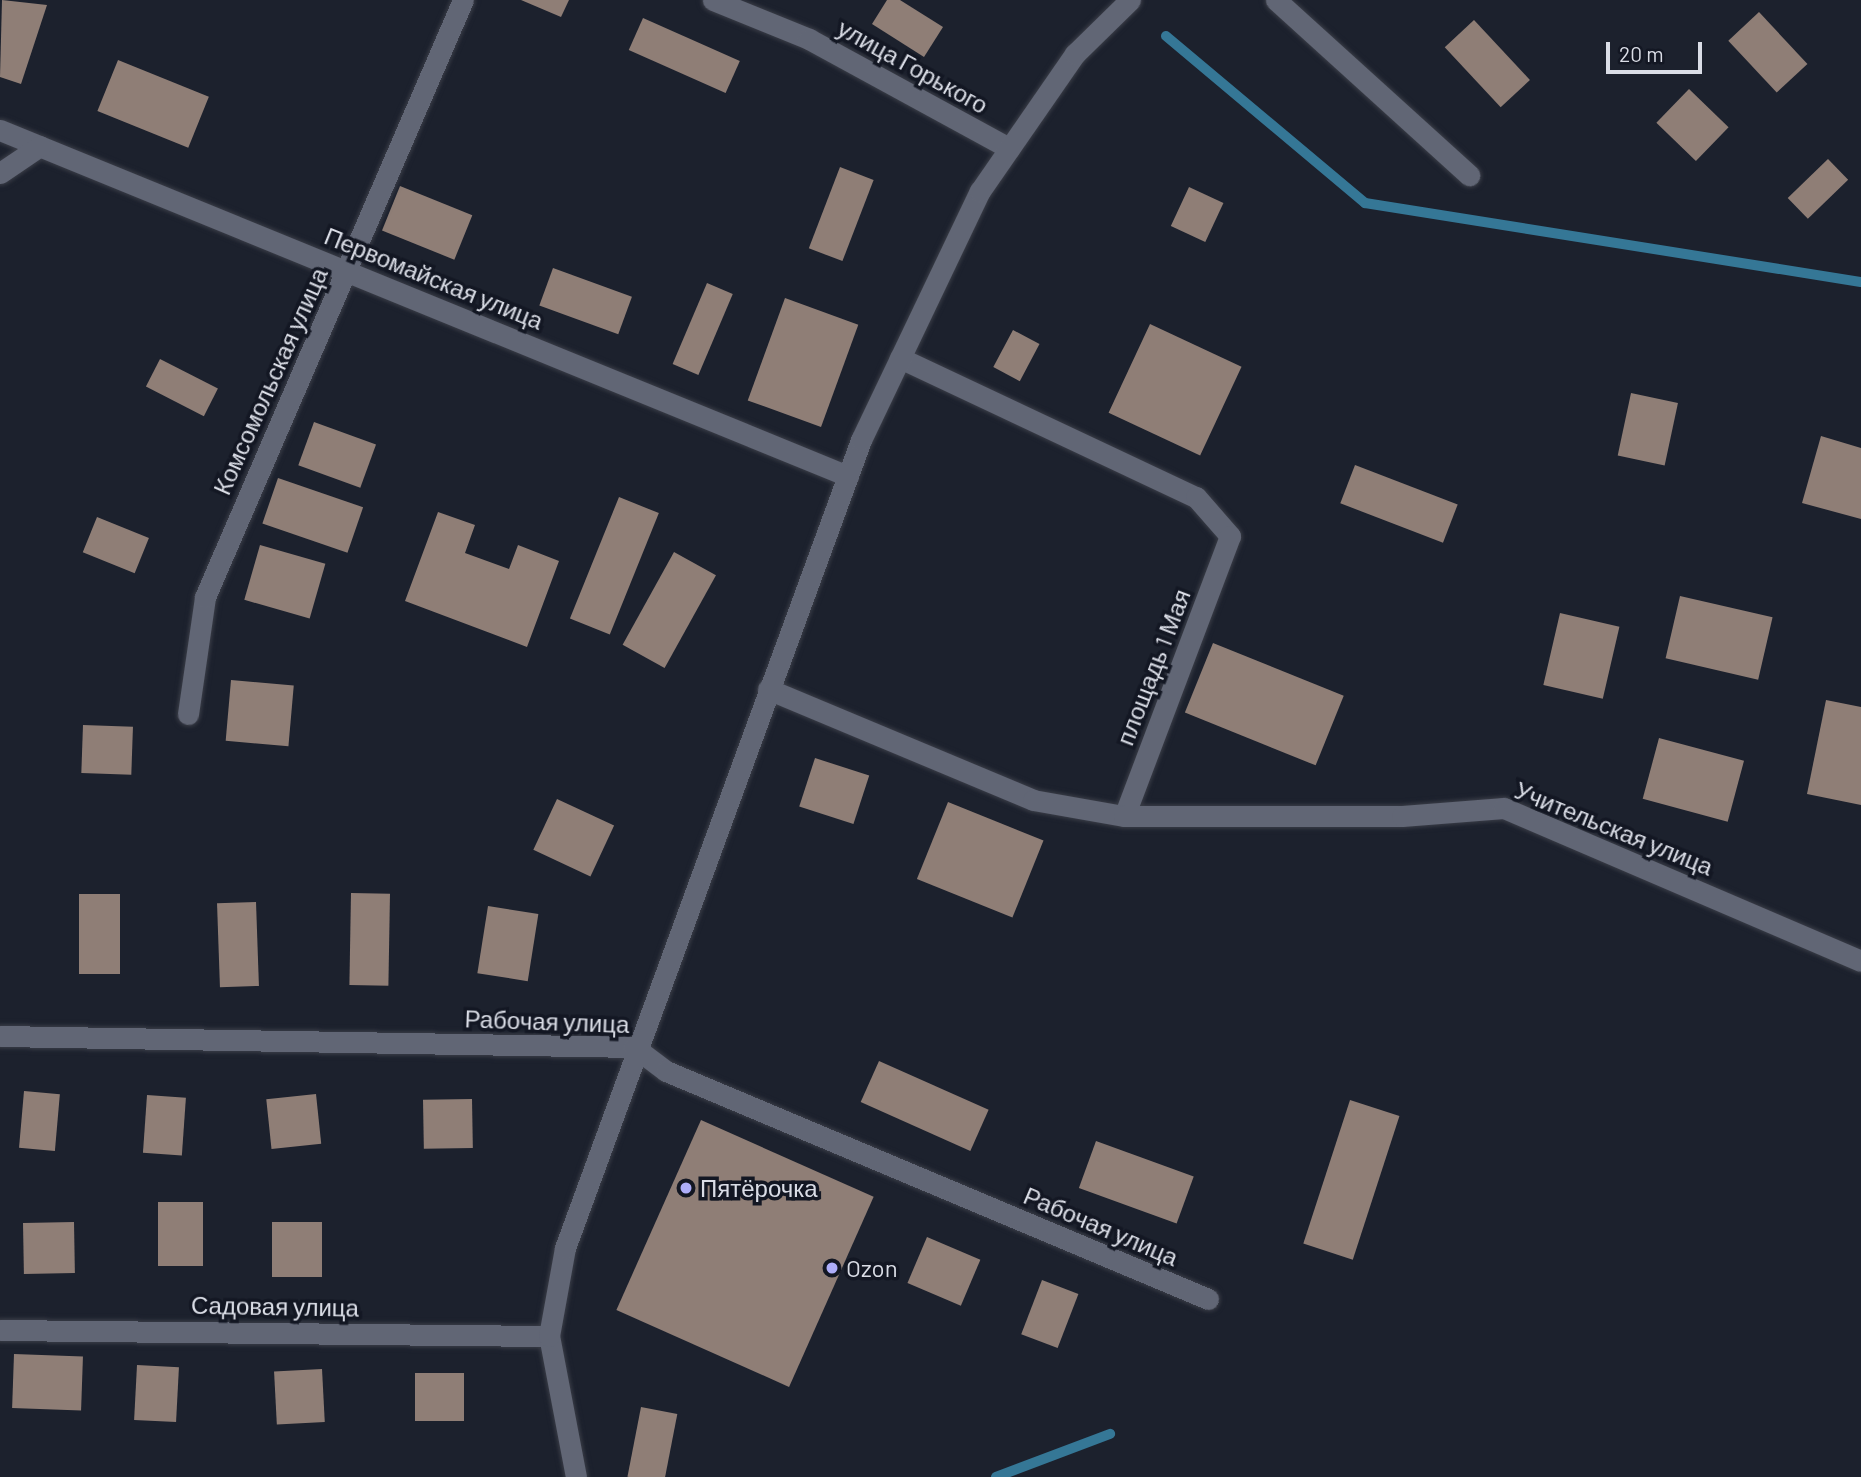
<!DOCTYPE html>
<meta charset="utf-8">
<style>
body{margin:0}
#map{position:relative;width:1861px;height:1477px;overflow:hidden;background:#1c212d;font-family:Barlow,sans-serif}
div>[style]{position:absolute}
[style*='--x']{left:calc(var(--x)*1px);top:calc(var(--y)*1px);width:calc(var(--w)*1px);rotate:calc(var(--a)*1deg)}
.stream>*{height:10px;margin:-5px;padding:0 5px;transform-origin:5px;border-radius:5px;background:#357796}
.building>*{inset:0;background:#8f7e76;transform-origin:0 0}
.roads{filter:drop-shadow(0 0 2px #3a3d47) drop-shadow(0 0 2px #3a3d47)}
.minor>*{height:21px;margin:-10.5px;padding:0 10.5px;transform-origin:10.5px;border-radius:10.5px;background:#616675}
.dots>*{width:19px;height:19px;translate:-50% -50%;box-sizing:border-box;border:4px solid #131723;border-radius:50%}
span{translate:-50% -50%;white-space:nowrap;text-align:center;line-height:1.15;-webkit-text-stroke:7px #131723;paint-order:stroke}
.street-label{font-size:24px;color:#dadde6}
.poi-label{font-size:24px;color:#dadde6}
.left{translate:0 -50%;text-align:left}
.scale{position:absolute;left:1606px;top:42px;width:96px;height:32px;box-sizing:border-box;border:4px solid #dadde6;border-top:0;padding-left:9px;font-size:21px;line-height:24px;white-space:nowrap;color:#dadde6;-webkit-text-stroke:5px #131723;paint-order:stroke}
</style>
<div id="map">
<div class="stream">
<i style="--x:1166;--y:36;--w:260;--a:40"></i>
<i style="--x:1365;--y:203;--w:502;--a:9.05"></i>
<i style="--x:996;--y:1477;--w:122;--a:-20.7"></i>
</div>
<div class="building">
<i style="clip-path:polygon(2px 0,47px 5px,21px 84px,0 77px)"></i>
<i style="clip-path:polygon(521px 0,569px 0,561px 17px)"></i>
<i style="clip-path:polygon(887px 0,900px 0,943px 27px,924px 57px,872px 24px)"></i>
<i style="left:1759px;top:12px;width:71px;height:42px;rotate:47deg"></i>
<i style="left:643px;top:18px;width:106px;height:35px;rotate:24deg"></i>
<i style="left:1474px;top:20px;width:82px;height:40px;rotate:47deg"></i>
<i style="left:118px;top:60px;width:98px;height:55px;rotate:22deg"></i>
<i style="left:1689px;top:89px;width:55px;height:47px;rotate:44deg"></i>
<i style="left:1828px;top:159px;width:29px;height:56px;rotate:46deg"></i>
<i style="left:840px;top:167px;width:36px;height:87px;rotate:21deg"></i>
<i style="left:400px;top:186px;width:78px;height:48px;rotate:22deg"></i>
<i style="left:1189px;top:187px;width:38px;height:43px;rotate:25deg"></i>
<i style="left:553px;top:268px;width:84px;height:40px;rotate:20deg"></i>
<i style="left:707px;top:283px;width:28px;height:88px;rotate:23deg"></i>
<i style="left:785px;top:298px;width:78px;height:109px;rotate:20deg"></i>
<i style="left:1150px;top:324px;width:101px;height:98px;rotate:25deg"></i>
<i style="left:1013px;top:330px;width:30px;height:42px;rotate:28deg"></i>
<i style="left:160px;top:359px;width:65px;height:31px;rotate:27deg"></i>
<i style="left:1631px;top:393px;width:48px;height:64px;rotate:12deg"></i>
<i style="left:314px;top:422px;width:66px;height:46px;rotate:20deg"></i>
<i style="clip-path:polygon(1821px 436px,1861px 448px,1861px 519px,1802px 503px)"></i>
<i style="left:1355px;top:465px;width:110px;height:41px;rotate:21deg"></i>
<i style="left:278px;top:478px;width:90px;height:48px;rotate:19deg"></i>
<i style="left:619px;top:497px;width:43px;height:131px;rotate:22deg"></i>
<i style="clip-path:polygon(438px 512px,475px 525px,465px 553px,509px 569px,518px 545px,559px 561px,527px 647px,405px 601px)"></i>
<i style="left:97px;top:517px;width:56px;height:38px;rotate:22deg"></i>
<i style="left:260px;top:545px;width:68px;height:57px;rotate:16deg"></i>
<i style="left:674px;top:552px;width:48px;height:106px;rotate:29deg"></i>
<i style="left:1680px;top:596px;width:95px;height:64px;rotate:13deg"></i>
<i style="left:1560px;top:613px;width:61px;height:74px;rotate:13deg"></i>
<i style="left:1213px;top:643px;width:141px;height:75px;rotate:22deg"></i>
<i style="left:231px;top:680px;width:63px;height:61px;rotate:5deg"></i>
<i style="clip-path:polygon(1826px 700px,1861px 707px,1861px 805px,1807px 794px)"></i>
<i style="left:83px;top:725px;width:50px;height:48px;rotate:2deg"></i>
<i style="left:1659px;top:738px;width:88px;height:63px;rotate:15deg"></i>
<i style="left:815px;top:758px;width:57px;height:51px;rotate:18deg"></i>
<i style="left:557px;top:799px;width:63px;height:56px;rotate:25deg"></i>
<i style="left:948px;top:802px;width:103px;height:83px;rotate:22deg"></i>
<i style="left:351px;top:893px;width:39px;height:92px;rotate:1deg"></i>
<i style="left:120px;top:894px;width:80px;height:41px;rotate:90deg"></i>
<i style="left:256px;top:902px;width:84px;height:39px;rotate:88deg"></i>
<i style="left:488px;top:906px;width:51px;height:68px;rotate:9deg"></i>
<i style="left:879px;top:1061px;width:120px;height:45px;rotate:24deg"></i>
<i style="left:24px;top:1091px;width:36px;height:57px;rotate:5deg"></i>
<i style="left:316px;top:1094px;width:50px;height:50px;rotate:84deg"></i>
<i style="left:147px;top:1095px;width:39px;height:58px;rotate:4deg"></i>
<i style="left:472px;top:1099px;width:49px;height:49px;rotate:89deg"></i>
<i style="left:1350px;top:1100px;width:52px;height:151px;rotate:18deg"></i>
<i style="left:701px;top:1120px;width:189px;height:208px;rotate:24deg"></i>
<i style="left:1096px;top:1141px;width:104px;height:50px;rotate:20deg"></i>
<i style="left:203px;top:1202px;width:64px;height:45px;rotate:90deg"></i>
<i style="left:74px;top:1222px;width:51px;height:51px;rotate:89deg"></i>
<i style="left:322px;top:1222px;width:55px;height:50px;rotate:90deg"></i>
<i style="left:927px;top:1237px;width:58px;height:50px;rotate:23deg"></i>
<i style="left:1042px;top:1280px;width:39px;height:58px;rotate:21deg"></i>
<i style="left:14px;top:1354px;width:69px;height:54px;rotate:2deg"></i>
<i style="left:137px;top:1365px;width:42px;height:55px;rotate:3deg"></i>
<i style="left:322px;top:1369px;width:53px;height:48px;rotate:87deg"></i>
<i style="left:415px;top:1373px;width:49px;height:48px"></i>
<i style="left:641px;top:1407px;width:37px;height:71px;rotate:11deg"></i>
</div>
<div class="roads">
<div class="minor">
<i style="--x:713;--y:0;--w:104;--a:22.1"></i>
<i style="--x:809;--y:39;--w:228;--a:28.6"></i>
<i style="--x:1276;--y:0;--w:261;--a:42.2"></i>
<i style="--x:0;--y:130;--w:916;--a:22.2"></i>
<i style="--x:0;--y:173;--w:48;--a:-34"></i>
<i style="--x:900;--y:358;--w:327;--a:25.2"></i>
<i style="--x:1196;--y:497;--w:52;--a:48.9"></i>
<i style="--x:1230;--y:536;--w:299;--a:110.7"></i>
<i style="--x:768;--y:689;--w:287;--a:22.7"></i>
<i style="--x:1033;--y:800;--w:92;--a:10"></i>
<i style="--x:1124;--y:816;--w:278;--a:0"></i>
<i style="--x:1402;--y:816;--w:102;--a:-4.5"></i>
<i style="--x:1504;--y:808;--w:388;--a:23.2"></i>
<i style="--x:188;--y:714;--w:118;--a:-81.7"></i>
<i style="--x:205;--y:597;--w:650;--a:-66.63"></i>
<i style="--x:0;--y:1036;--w:634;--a:0.99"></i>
<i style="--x:634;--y:1047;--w:40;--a:37"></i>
<i style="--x:666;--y:1071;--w:588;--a:22.81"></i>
<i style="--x:0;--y:1330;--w:549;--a:0.63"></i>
<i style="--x:576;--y:1477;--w:144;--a:-100.8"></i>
<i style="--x:549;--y:1336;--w:89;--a:-79.7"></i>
<i style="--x:565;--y:1248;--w:861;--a:-69.88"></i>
<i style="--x:861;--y:440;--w:276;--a:-64.5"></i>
<i style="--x:980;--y:191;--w:167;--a:-55.3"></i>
<i style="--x:1075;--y:54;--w:77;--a:-44.5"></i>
</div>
</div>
<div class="dots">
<i style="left:686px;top:1188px;background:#aeaefa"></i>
<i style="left:832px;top:1268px;background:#aeaefa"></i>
</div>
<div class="street-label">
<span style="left:913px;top:66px;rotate:29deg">улица Горького</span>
<span style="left:434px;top:278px;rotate:22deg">Первомайская улица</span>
<span style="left:270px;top:381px;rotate:-66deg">Комсомольская улица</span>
<span style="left:1153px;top:667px;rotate:-69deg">площадь 1 Мая</span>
<span style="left:1614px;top:828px;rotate:22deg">Учительская улица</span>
<span style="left:547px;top:1021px;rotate:2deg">Рабочая улица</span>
<span style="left:1101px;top:1226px;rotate:23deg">Рабочая улица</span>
<span style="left:275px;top:1306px;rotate:1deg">Садовая улица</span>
</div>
<div class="poi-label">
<span class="left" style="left:700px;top:1188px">Пятёрочка</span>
<span class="left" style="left:846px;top:1268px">Ozon</span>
</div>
<div class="scale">20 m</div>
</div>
